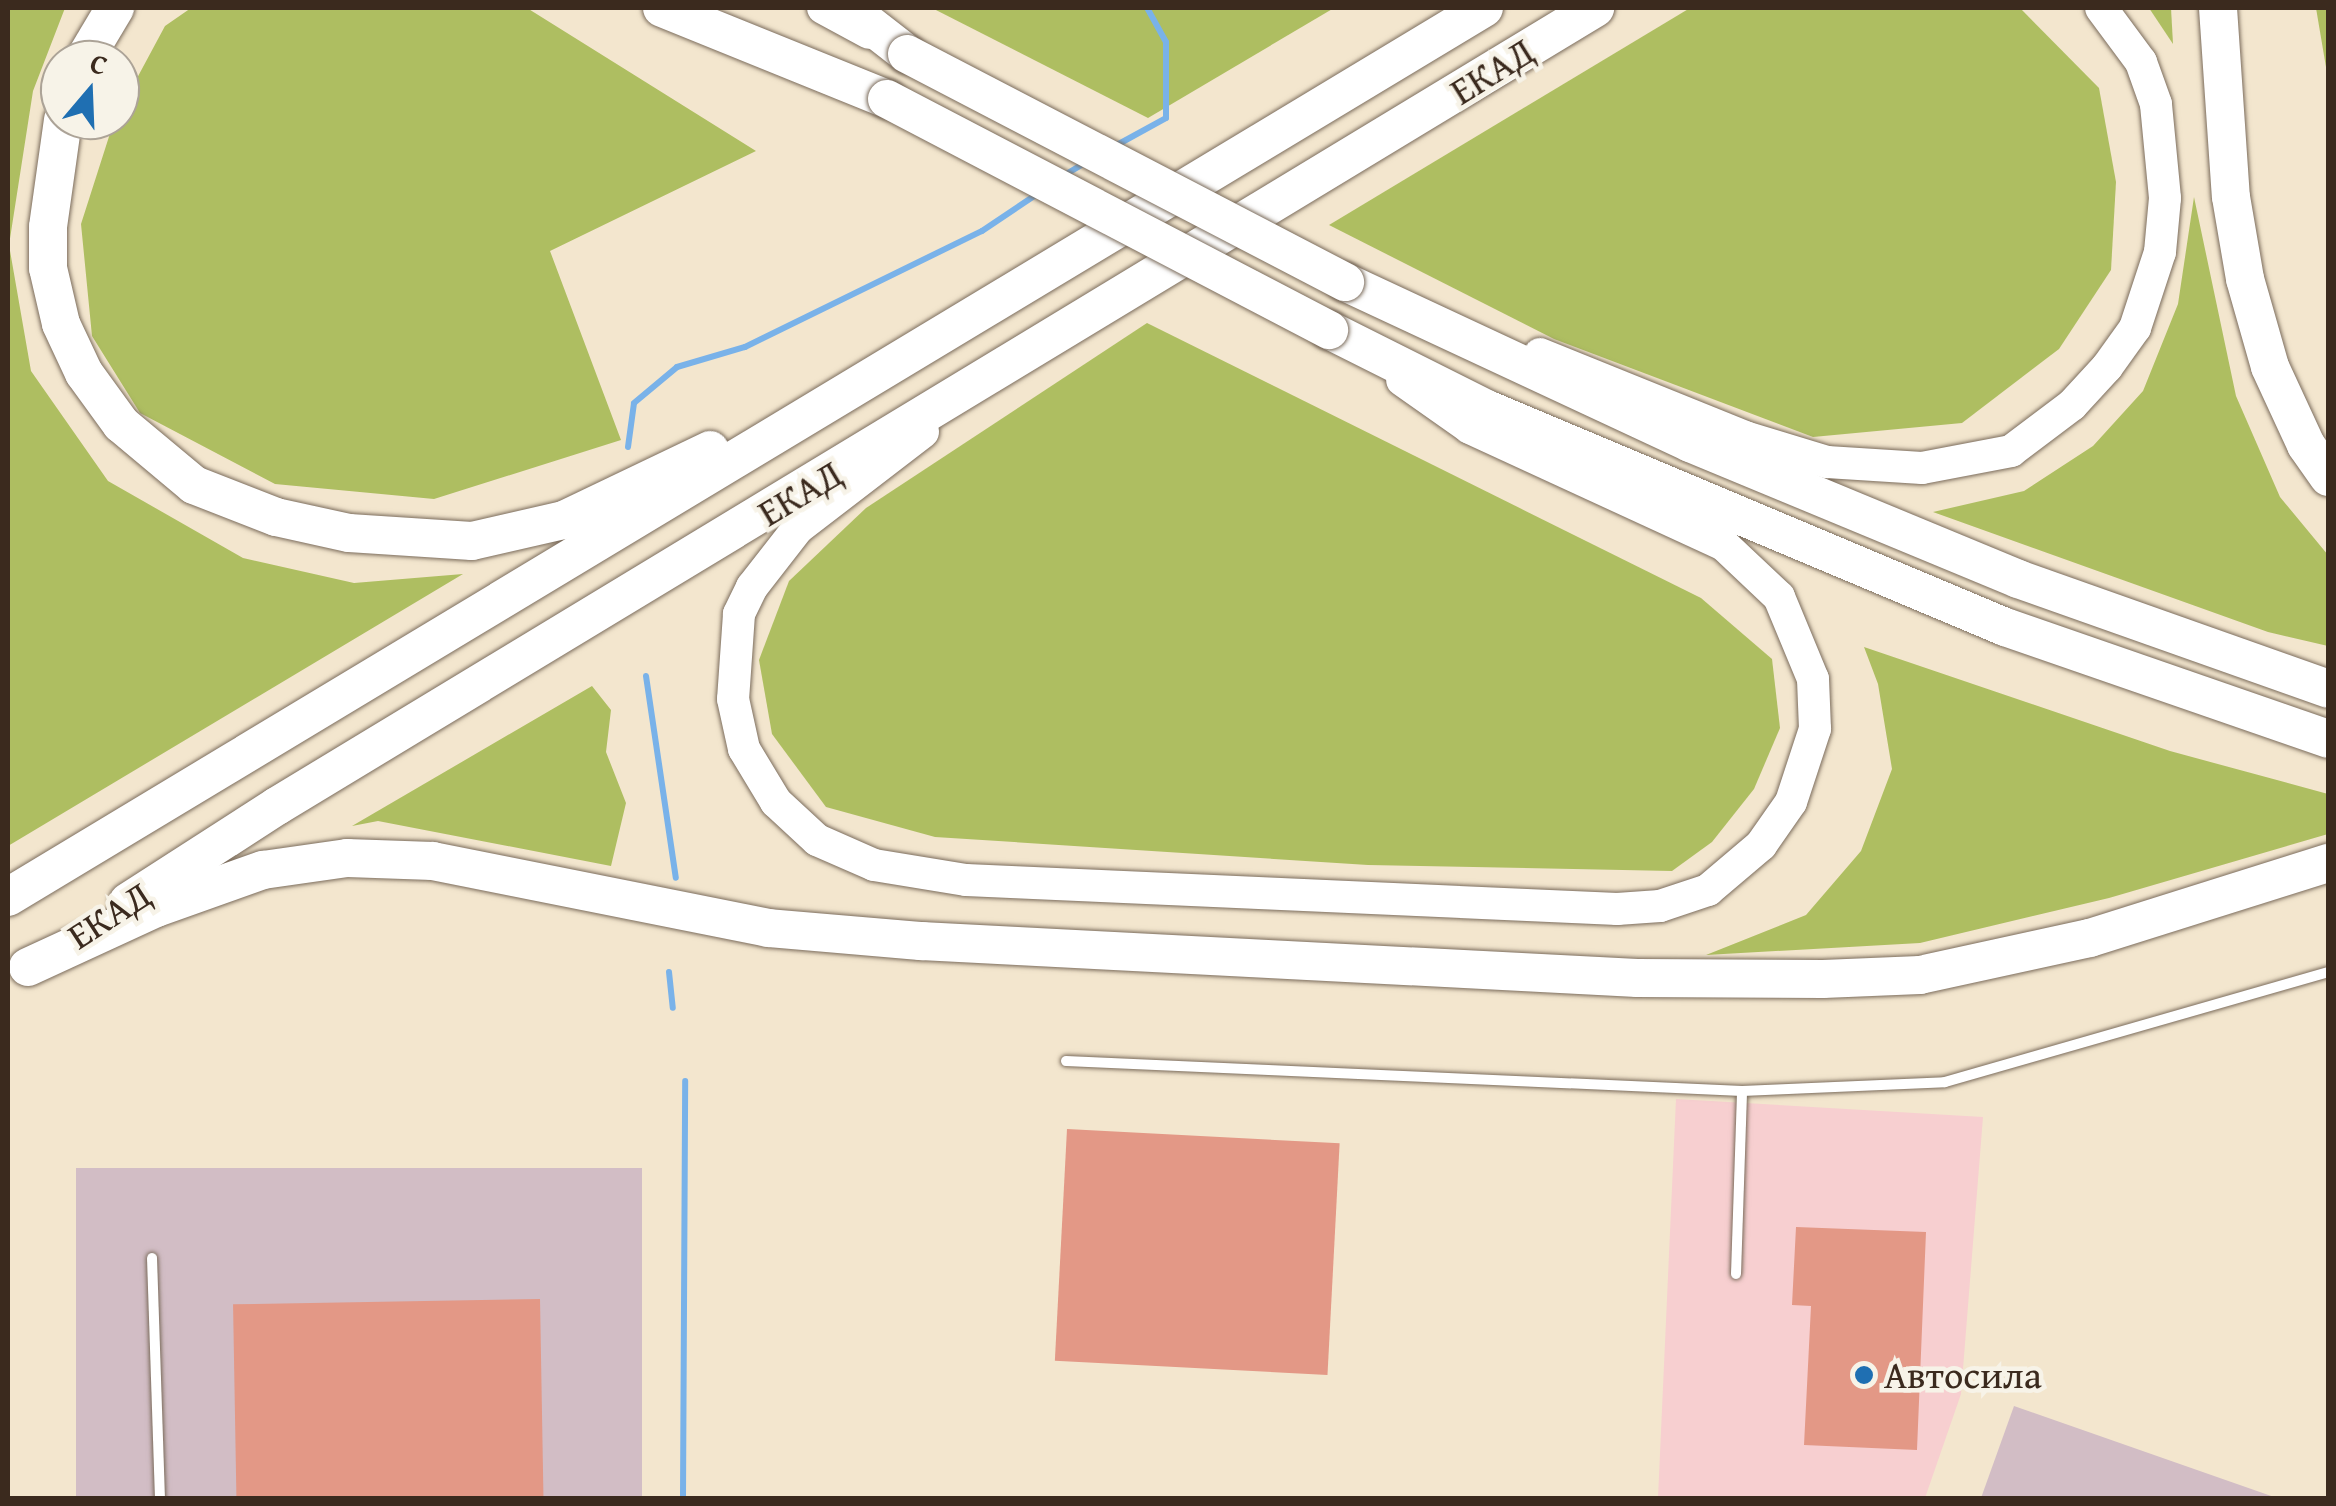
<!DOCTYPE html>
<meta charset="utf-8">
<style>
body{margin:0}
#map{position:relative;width:2336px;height:1506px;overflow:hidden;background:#f3e6ce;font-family:"Gentium Book Plus",serif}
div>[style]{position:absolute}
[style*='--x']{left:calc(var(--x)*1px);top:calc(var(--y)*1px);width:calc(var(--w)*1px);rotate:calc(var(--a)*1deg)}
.built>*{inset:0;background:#f7cfd0}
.industrial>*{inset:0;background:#d2bdc5;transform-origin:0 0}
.green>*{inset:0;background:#aebe61}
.stream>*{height:6px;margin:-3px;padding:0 3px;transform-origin:3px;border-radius:3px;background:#79b2e9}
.building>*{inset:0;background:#e39886;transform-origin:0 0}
.roads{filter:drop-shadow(0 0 2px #7b6c5c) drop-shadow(0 0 2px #7b6c5c)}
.lane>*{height:10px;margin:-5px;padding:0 5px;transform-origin:5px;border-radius:5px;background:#fff}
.primary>*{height:32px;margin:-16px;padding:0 16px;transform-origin:16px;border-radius:16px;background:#fff}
.highway>*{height:38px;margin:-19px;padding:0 19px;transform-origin:19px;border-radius:19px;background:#fff}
.bridges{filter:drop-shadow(0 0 2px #7b6c5c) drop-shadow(0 0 2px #7b6c5c)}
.highway-bridge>*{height:38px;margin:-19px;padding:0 19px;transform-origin:19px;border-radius:19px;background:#fff}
.dots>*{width:28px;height:28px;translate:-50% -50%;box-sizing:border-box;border:5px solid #f7f3e8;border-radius:50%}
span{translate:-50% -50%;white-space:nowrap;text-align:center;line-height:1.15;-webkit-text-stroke:9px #f7f3e8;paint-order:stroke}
.street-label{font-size:38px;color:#3b2a1e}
.poi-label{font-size:38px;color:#3b2a1e}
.left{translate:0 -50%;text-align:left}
.frame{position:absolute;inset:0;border:10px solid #3b2a1e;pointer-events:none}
.north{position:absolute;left:40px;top:40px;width:100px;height:100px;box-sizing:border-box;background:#f7f3e8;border:2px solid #aca397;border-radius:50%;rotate:19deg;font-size:28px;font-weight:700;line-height:40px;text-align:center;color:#3b2a1e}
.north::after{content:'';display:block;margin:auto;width:35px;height:45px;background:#1f6fb2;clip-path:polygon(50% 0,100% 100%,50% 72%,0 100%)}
</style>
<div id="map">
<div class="built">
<i style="clip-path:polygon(1676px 1099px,1983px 1117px,1961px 1394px,1925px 1498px,1658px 1498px)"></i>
</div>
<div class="industrial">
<i style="left:76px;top:1168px;width:566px;height:330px"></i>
<i style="clip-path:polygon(2014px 1406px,2277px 1498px,1981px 1498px)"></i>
</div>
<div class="green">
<i style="clip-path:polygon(8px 8px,65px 8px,33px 91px,9px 245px,31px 371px,108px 481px,243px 558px,354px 583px,463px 574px,8px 846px)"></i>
<i style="clip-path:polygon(191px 8px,527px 8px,756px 151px,550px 251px,621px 440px,434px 499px,275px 484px,140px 413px,92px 336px,81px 224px,114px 121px,165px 26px)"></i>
<i style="clip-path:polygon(932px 8px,1334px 8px,1148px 118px)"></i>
<i style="clip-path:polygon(1690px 8px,2020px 8px,2099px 88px,2116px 182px,2111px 270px,2059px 349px,1962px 423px,1813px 437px,1554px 339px,1329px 225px)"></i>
<i style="clip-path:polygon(2149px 8px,2171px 8px,2173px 44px)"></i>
<i style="clip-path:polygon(2316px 8px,2328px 8px,2328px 79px)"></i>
<i style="clip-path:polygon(2194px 197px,2236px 396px,2280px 497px,2328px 555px,2328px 646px,2268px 632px,1933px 512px,2024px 491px,2093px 446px,2143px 391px,2178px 304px)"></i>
<i style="clip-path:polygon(1147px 323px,1701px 598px,1772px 659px,1780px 728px,1754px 789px,1712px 842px,1672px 871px,1368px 865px,935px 837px,826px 807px,772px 734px,759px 660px,789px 581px,866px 508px)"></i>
<i style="clip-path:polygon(1864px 647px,2170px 751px,2328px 794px,2328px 834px,2109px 898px,1920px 943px,1706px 955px,1806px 915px,1861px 851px,1892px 769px,1878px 684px)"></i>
<i style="clip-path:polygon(592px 686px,611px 710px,606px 752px,626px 803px,611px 866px,378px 821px,352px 826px)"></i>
</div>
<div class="stream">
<i style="--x:1115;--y:146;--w:58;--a:-28.8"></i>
<i style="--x:1166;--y:118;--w:76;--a:-90"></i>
<i style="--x:1166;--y:42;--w:39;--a:-119"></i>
<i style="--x:1063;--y:176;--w:27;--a:-31"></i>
<i style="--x:628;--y:447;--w:44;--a:-82.2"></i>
<i style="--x:634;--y:403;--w:56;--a:-39.9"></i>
<i style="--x:677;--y:367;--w:71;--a:-16.4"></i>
<i style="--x:745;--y:347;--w:264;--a:-26.1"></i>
<i style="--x:982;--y:231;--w:70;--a:-33.9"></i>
<i style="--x:646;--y:676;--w:204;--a:81.6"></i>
<i style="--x:669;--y:972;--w:36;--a:84"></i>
<i style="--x:683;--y:1498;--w:417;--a:-89.7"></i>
</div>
<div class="building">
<i style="left:1067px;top:1129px;width:273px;height:232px;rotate:3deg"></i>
<i style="clip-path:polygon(1796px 1227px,1926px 1232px,1917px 1450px,1804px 1445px,1811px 1306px,1792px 1305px)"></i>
<i style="left:540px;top:1299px;width:199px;height:307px;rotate:89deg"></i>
</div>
<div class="roads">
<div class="lane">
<i style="--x:1066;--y:1061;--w:677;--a:2.54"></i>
<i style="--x:1742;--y:1091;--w:203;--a:-2.5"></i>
<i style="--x:1945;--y:1082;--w:398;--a:-16"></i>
<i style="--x:152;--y:1258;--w:240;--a:88.1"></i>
<i style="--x:1736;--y:1274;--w:183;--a:-88.1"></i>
</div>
<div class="primary">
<i style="--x:823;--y:8;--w:52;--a:28.5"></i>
<i style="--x:1540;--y:354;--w:221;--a:22"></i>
<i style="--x:1745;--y:437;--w:86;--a:17"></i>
<i style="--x:1827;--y:462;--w:95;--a:3.6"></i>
<i style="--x:1922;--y:468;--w:91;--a:-10.8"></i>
<i style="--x:2011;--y:451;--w:76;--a:-37"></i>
<i style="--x:2072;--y:405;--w:52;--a:-47.4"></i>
<i style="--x:2107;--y:367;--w:48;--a:-54.3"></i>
<i style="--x:2135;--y:328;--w:80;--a:-71.8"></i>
<i style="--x:2160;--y:252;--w:54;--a:-84.7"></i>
<i style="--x:2165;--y:198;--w:94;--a:-95.5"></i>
<i style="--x:2156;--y:104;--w:45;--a:-109.7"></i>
<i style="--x:2141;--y:62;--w:67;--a:-126.5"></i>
<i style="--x:923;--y:432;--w:158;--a:142.5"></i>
<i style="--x:798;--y:528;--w:75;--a:127.9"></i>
<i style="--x:752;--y:587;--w:30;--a:116"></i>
<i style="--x:739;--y:614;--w:85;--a:94"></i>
<i style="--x:733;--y:699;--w:51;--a:77.6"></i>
<i style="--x:744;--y:749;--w:62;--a:58.9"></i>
<i style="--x:776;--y:802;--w:56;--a:42.8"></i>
<i style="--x:817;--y:840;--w:62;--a:23.7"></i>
<i style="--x:874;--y:865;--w:93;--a:9.3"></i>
<i style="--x:966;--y:880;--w:652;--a:2.55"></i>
<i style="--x:1617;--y:909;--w:43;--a:-4"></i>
<i style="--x:1660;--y:906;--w:51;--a:-18.4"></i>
<i style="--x:1708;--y:890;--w:70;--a:-40.3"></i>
<i style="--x:1761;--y:845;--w:52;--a:-55.1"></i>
<i style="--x:1791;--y:802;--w:77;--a:-71.8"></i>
<i style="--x:1815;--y:729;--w:50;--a:-92.3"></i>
<i style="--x:1813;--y:679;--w:89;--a:-112.5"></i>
<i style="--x:1779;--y:597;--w:76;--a:-136.6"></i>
<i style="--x:1724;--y:545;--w:280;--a:-155.3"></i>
<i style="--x:1470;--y:428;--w:83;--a:-144.8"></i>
</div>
<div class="highway">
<i style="--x:662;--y:8;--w:243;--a:22"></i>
<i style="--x:848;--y:8;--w:75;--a:37.9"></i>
<i style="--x:2218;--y:8;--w:189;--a:86.1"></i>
<i style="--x:2231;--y:197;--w:83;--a:80.3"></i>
<i style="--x:2245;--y:279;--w:91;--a:74.1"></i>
<i style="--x:2270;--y:367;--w:86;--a:65.2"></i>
<i style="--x:2306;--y:445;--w:39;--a:55"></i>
<i style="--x:84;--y:60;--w:61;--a:-59.2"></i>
<i style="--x:63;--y:120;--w:108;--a:98"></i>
<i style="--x:48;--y:227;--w:41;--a:90"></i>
<i style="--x:48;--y:268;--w:57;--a:76.9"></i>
<i style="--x:61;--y:324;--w:54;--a:64.9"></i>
<i style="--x:84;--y:373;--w:63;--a:54"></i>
<i style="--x:121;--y:424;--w:95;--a:39.9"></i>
<i style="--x:194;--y:485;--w:88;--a:21.3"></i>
<i style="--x:276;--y:517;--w:75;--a:12.4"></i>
<i style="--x:349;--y:533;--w:123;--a:3.7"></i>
<i style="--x:472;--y:541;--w:94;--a:-12.9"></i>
<i style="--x:564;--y:520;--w:162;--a:-25.6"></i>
<i style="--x:1345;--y:282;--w:381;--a:25"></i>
<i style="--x:1690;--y:443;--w:355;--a:22.5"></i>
<i style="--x:2018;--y:579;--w:329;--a:19.5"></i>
<i style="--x:1329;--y:330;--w:179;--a:26.6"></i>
<i style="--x:1489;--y:410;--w:560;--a:22.81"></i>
<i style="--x:2005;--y:627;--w:342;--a:19.1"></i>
<i style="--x:8;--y:897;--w:1723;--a:-31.06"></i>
<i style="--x:128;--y:902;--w:177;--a:-32.8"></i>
<i style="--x:277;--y:806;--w:1541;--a:-31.19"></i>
<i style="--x:28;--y:967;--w:141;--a:-24.7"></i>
<i style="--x:156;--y:908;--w:114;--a:-19.6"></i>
<i style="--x:263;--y:870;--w:85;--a:-8.1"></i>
<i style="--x:347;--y:858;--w:86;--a:2"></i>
<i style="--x:433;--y:861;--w:342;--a:11.3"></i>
<i style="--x:768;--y:928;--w:154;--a:4.9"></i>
<i style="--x:921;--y:941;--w:717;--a:2.96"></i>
<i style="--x:1637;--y:978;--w:186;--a:0.3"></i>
<i style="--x:1823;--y:979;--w:97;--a:-2.4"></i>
<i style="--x:1920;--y:975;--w:174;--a:-12.3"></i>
<i style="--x:2090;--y:938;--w:250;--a:-17.5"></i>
</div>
</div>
<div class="bridges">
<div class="highway-bridge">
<i style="--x:907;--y:54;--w:494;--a:27.5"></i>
<i style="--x:887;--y:99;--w:499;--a:27.6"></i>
</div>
</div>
<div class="dots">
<i style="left:1864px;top:1375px;background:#1f6fb2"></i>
</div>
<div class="street-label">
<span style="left:1492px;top:71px;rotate:-32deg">ЕКАД</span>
<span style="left:800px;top:493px;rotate:-31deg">ЕКАД</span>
<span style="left:109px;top:915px;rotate:-33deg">ЕКАД</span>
</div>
<div class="poi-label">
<span class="left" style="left:1884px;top:1375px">Автосила</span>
</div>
<div class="frame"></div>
<div class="north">С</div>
</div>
